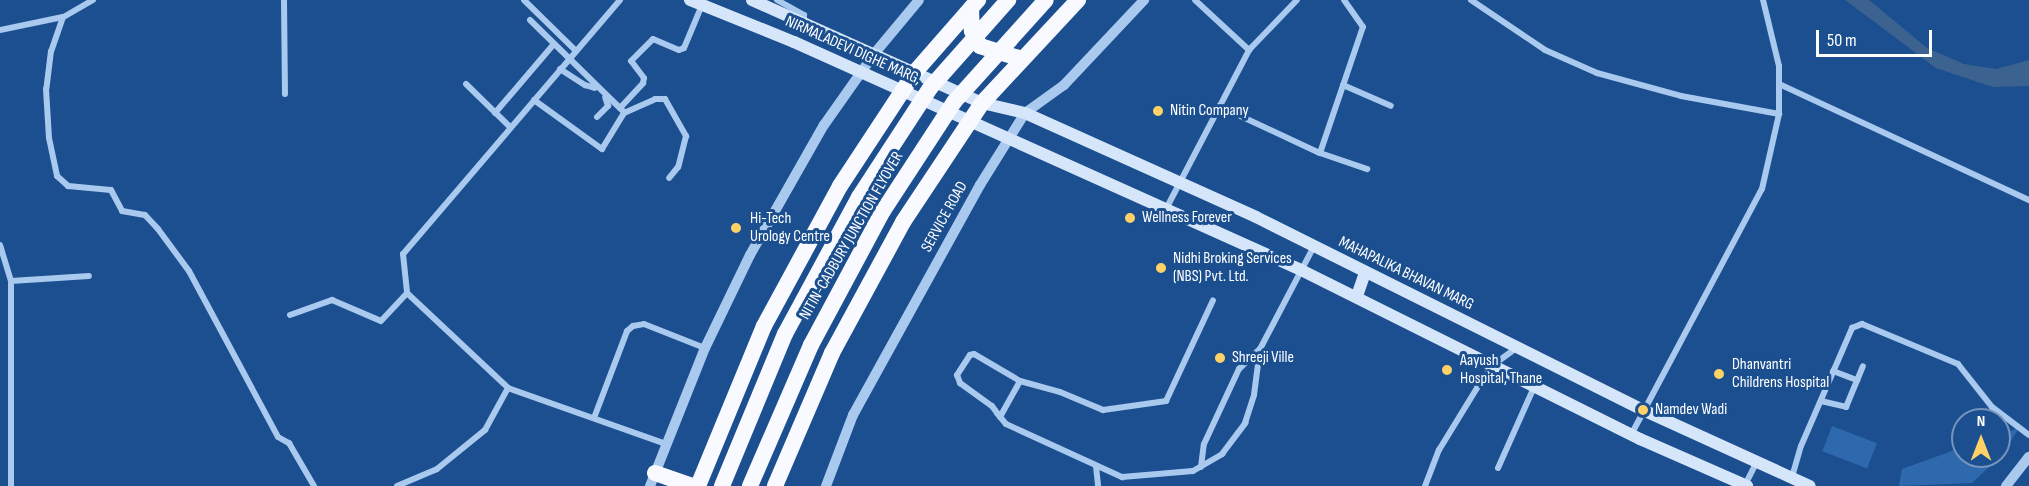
<!DOCTYPE html>
<style>
body{margin:0}
#map{position:relative;width:2029px;height:486px;overflow:hidden;background:#1b4f8f;font-family:"Sofia Sans Condensed",sans-serif}
div>[style]{position:absolute}
[style*='--x']{left:calc(var(--x)*1px);top:calc(var(--y)*1px);width:calc(var(--w)*1px);rotate:calc(var(--a)*1deg)}
.green>*{inset:0;background:#2e69ad;transform-origin:0 0}
.water>*{inset:0;background:#3c6290}
.minor>*{height:6px;margin:-3px;padding:0 3px;transform-origin:3px;border-radius:3px;background:#a9c9ee}
.tertiary>*{height:10px;margin:-5px;padding:0 5px;transform-origin:5px;border-radius:5px;background:#a9c9ee}
.secondary>*{height:12px;margin:-6px;padding:0 6px;transform-origin:6px;border-radius:6px;background:#d6e6fa}
.trunk>*{height:16px;margin:-8px;padding:0 8px;transform-origin:8px;border-radius:8px;background:#f8faff}
.trunk-bridge>*{height:16px;margin:-8px;padding:0 8px;transform-origin:8px;border-radius:8px;background:#f8faff}
.dots>*{width:16px;height:16px;translate:-50% -50%;box-sizing:border-box;border:3px solid #1b4f8f;border-radius:50%}
span{translate:-50% -50%;white-space:nowrap;text-align:center;line-height:1.15;-webkit-text-stroke:6px #1b4f8f;paint-order:stroke}
.street-label{font-size:16px;color:#fff}
.poi-label{font-size:16px;color:#fff}
.left{translate:0 -50%;text-align:left}
.north{position:absolute;left:1951px;top:408px;width:60px;height:60px;box-sizing:border-box;background:#1b4f8f;border:2px solid #7695bc;border-radius:50%;rotate:0deg;font-size:16px;font-weight:700;line-height:24px;text-align:center;color:#fff}
.north::after{content:'';display:block;margin:auto;width:21px;height:27px;background:#ffd166;clip-path:polygon(50% 0,100% 100%,50% 72%,0 100%)}
.scale{position:absolute;left:1816px;top:30px;width:116px;height:27px;box-sizing:border-box;border:3px solid #fff;border-top:0;padding-left:8px;font-size:18px;line-height:21px;white-space:nowrap;color:#fff;-webkit-text-stroke:4px #1b4f8f;paint-order:stroke}
</style>
<div id="map">
<div class="green">
<i style="left:1832px;top:426px;width:48px;height:27px;rotate:21deg"></i>
<i style="clip-path:polygon(2019px 428px,2001px 456px,1972px 483px,1899px 486px,1902px 469px,1963px 447px,1963px 456px,1999px 456px,1999px 435px)"></i>
</div>
<div class="water">
<i style="clip-path:polygon(1845px 0,1869px 0,1927px 48px,1964px 64px,1996px 69px,2029px 60px,2029px 86px,1993px 87px,1936px 68px)"></i>
</div>
<div class="minor">
<i style="--x:93;--y:0;--w:34;--a:150"></i>
<i style="--x:63;--y:17;--w:36;--a:109"></i>
<i style="--x:51;--y:51;--w:38;--a:97"></i>
<i style="--x:46;--y:89;--w:49;--a:86.5"></i>
<i style="--x:49;--y:138;--w:39;--a:78"></i>
<i style="--x:57;--y:176;--w:15;--a:42"></i>
<i style="--x:68;--y:186;--w:43;--a:5.3"></i>
<i style="--x:111;--y:190;--w:24;--a:62"></i>
<i style="--x:122;--y:211;--w:23;--a:10"></i>
<i style="--x:145;--y:215;--w:19;--a:47"></i>
<i style="--x:158;--y:229;--w:52;--a:53.6"></i>
<i style="--x:189;--y:271;--w:188;--a:61.8"></i>
<i style="--x:278;--y:437;--w:13;--a:29"></i>
<i style="--x:289;--y:443;--w:50;--a:59.8"></i>
<i style="--x:284;--y:0;--w:94;--a:89.4"></i>
<i style="--x:524;--y:0;--w:73;--a:44.4"></i>
<i style="--x:620;--y:0;--w:334;--a:130.5"></i>
<i style="--x:403;--y:254;--w:39;--a:84"></i>
<i style="--x:407;--y:293;--w:139;--a:43.2"></i>
<i style="--x:508;--y:388;--w:168;--a:19.5"></i>
<i style="--x:777;--y:0;--w:31;--a:29"></i>
<i style="--x:804;--y:15;--w:7;--a:90"></i>
<i style="--x:1195;--y:0;--w:74;--a:42.8"></i>
<i style="--x:1471;--y:0;--w:89;--a:34"></i>
<i style="--x:1545;--y:50;--w:57;--a:23.9"></i>
<i style="--x:1597;--y:73;--w:87;--a:15.3"></i>
<i style="--x:1681;--y:96;--w:100;--a:10.4"></i>
<i style="--x:530;--y:20;--w:129;--a:44.4"></i>
<i style="--x:0;--y:30;--w:64;--a:-11.7"></i>
<i style="--x:560;--y:69;--w:30;--a:33"></i>
<i style="--x:585;--y:85;--w:10;--a:17"></i>
<i style="--x:466;--y:84;--w:62;--a:44.3"></i>
<i style="--x:1779;--y:84;--w:276;--a:24.9"></i>
<i style="--x:1343;--y:85;--w:52;--a:23.6"></i>
<i style="--x:534;--y:100;--w:84;--a:35.8"></i>
<i style="--x:602;--y:149;--w:42;--a:-58.6"></i>
<i style="--x:624;--y:113;--w:34;--a:-24"></i>
<i style="--x:655;--y:99;--w:10;--a:0"></i>
<i style="--x:665;--y:99;--w:43;--a:60.4"></i>
<i style="--x:686;--y:136;--w:32;--a:104"></i>
<i style="--x:678;--y:167;--w:14;--a:129"></i>
<i style="--x:1219;--y:106;--w:111;--a:25"></i>
<i style="--x:1320;--y:153;--w:133;--a:-71.2"></i>
<i style="--x:1363;--y:27;--w:33;--a:-125"></i>
<i style="--x:620;--y:108;--w:34;--a:-47"></i>
<i style="--x:643;--y:83;--w:5;--a:-79"></i>
<i style="--x:644;--y:78;--w:21;--a:-127"></i>
<i style="--x:631;--y:61;--w:31;--a:-45"></i>
<i style="--x:653;--y:39;--w:28;--a:23"></i>
<i style="--x:679;--y:50;--w:5;--a:-22"></i>
<i style="--x:684;--y:48;--w:47;--a:-67.3"></i>
<i style="--x:495;--y:113;--w:91;--a:-49.5"></i>
<i style="--x:597;--y:117;--w:16;--a:-45"></i>
<i style="--x:608;--y:106;--w:9;--a:-108"></i>
<i style="--x:1320;--y:153;--w:50;--a:18.8"></i>
<i style="--x:1166;--y:209;--w:179;--a:-62.4"></i>
<i style="--x:1249;--y:50;--w:69;--a:-46.2"></i>
<i style="--x:0;--y:245;--w:38;--a:73"></i>
<i style="--x:11;--y:281;--w:205;--a:90"></i>
<i style="--x:11;--y:281;--w:78;--a:-3.7"></i>
<i style="--x:290;--y:315;--w:45;--a:-19.7"></i>
<i style="--x:332;--y:300;--w:53;--a:23.2"></i>
<i style="--x:381;--y:321;--w:38;--a:-47"></i>
<i style="--x:1833;--y:371;--w:26;--a:21"></i>
<i style="--x:1020;--y:381;--w:41;--a:15.4"></i>
<i style="--x:1060;--y:392;--w:47;--a:22.7"></i>
<i style="--x:1103;--y:410;--w:64;--a:-8.1"></i>
<i style="--x:1166;--y:401;--w:111;--a:-65"></i>
<i style="--x:1821;--y:401;--w:26;--a:13"></i>
<i style="--x:1846;--y:407;--w:44;--a:-67.5"></i>
<i style="--x:1000;--y:417;--w:41;--a:-60.9"></i>
<i style="--x:1020;--y:381;--w:53;--a:-149.6"></i>
<i style="--x:974;--y:354;--w:4;--a:166"></i>
<i style="--x:970;--y:355;--w:24;--a:123"></i>
<i style="--x:957;--y:375;--w:9;--a:69"></i>
<i style="--x:960;--y:383;--w:39;--a:36"></i>
<i style="--x:992;--y:406;--w:9;--a:54"></i>
<i style="--x:997;--y:413;--w:14;--a:51"></i>
<i style="--x:1006;--y:424;--w:128;--a:24.6"></i>
<i style="--x:1122;--y:477;--w:71;--a:-4.8"></i>
<i style="--x:1193;--y:471;--w:34;--a:-30"></i>
<i style="--x:1222;--y:454;--w:39;--a:-53"></i>
<i style="--x:1245;--y:423;--w:29;--a:-72"></i>
<i style="--x:1254;--y:395;--w:46;--a:-82.6"></i>
<i style="--x:1260;--y:349;--w:114;--a:-62.3"></i>
<i style="--x:594;--y:418;--w:93;--a:-69.2"></i>
<i style="--x:627;--y:331;--w:8;--a:-40"></i>
<i style="--x:633;--y:326;--w:11;--a:-10"></i>
<i style="--x:644;--y:324;--w:66;--a:21.5"></i>
<i style="--x:1631;--y:435;--w:279;--a:-62"></i>
<i style="--x:1762;--y:189;--w:77;--a:-77.2"></i>
<i style="--x:1779;--y:114;--w:48;--a:-90"></i>
<i style="--x:1779;--y:66;--w:68;--a:-103.6"></i>
<i style="--x:1096;--y:466;--w:20;--a:84"></i>
<i style="--x:1201;--y:467;--w:23;--a:-83"></i>
<i style="--x:1204;--y:444;--w:83;--a:-65"></i>
<i style="--x:1239;--y:369;--w:29;--a:-44"></i>
<i style="--x:1498;--y:468;--w:89;--a:-66"></i>
<i style="--x:1792;--y:477;--w:32;--a:-74"></i>
<i style="--x:1801;--y:446;--w:129;--a:-66.6"></i>
<i style="--x:1852;--y:328;--w:11;--a:-22"></i>
<i style="--x:1862;--y:324;--w:104;--a:22.6"></i>
<i style="--x:1958;--y:364;--w:55;--a:51.7"></i>
<i style="--x:1992;--y:407;--w:46;--a:37.1"></i>
<i style="--x:1745;--y:485;--w:25;--a:-63"></i>
<i style="--x:397;--y:486;--w:43;--a:-23"></i>
<i style="--x:437;--y:469;--w:62;--a:-39.1"></i>
<i style="--x:485;--y:430;--w:48;--a:-61.3"></i>
<i style="--x:1425;--y:486;--w:39;--a:-69"></i>
<i style="--x:1439;--y:450;--w:73;--a:-58.5"></i>
<i style="--x:1477;--y:388;--w:28;--a:-55"></i>
<i style="--x:1493;--y:365;--w:31;--a:-36"></i>
</div>
<div class="tertiary">
<i style="--x:650;--y:486;--w:149;--a:-68.3"></i>
<i style="--x:705;--y:348;--w:103;--a:-64.2"></i>
<i style="--x:750;--y:255;--w:150;--a:-60.4"></i>
<i style="--x:824;--y:125;--w:87;--a:-54.8"></i>
<i style="--x:874;--y:54;--w:70;--a:-50.2"></i>
<i style="--x:826;--y:486;--w:76;--a:-69.2"></i>
<i style="--x:853;--y:415;--w:263;--a:-61.1"></i>
<i style="--x:980;--y:185;--w:85;--a:-58"></i>
<i style="--x:1025;--y:113;--w:48;--a:-35.7"></i>
<i style="--x:1064;--y:85;--w:117;--a:-46.7"></i>
<i style="--x:2006;--y:486;--w:37;--a:-52"></i>
</div>
<div class="secondary">
<i style="--x:690;--y:0;--w:112;--a:22"></i>
<i style="--x:794;--y:42;--w:556;--a:24.21"></i>
<i style="--x:1301;--y:270;--w:379;--a:26.5"></i>
<i style="--x:1640;--y:439;--w:117;--a:23.7"></i>
<i style="--x:752;--y:0;--w:252;--a:24.1"></i>
<i style="--x:982;--y:103;--w:44;--a:13.1"></i>
<i style="--x:1025;--y:113;--w:253;--a:24.2"></i>
<i style="--x:1256;--y:217;--w:432;--a:26.5"></i>
<i style="--x:1643;--y:410;--w:183;--a:24.5"></i>
<i style="--x:1357;--y:296;--w:24;--a:-71"></i>
</div>
<div class="trunk">
<i style="--x:971;--y:8;--w:23;--a:88"></i>
<i style="--x:972;--y:31;--w:17;--a:62"></i>
<i style="--x:980;--y:46;--w:44;--a:17.2"></i>
<i style="--x:655;--y:473;--w:39;--a:19"></i>
<i style="--x:698;--y:486;--w:173;--a:-67.6"></i>
<i style="--x:764;--y:326;--w:159;--a:-61.5"></i>
<i style="--x:840;--y:186;--w:136;--a:-56.7"></i>
<i style="--x:915;--y:72;--w:96;--a:-48.8"></i>
<i style="--x:775;--y:486;--w:145;--a:-66.8"></i>
<i style="--x:832;--y:353;--w:149;--a:-61.5"></i>
<i style="--x:903;--y:222;--w:143;--a:-56.4"></i>
<i style="--x:982;--y:103;--w:141;--a:-47"></i>
</div>
<div class="trunk-bridge">
<i style="--x:722;--y:486;--w:165;--a:-67.5"></i>
<i style="--x:785;--y:334;--w:156;--a:-61.6"></i>
<i style="--x:859;--y:197;--w:130;--a:-56.9"></i>
<i style="--x:930;--y:88;--w:118;--a:-48.4"></i>
<i style="--x:750;--y:486;--w:154;--a:-66.6"></i>
<i style="--x:811;--y:345;--w:152;--a:-61.8"></i>
<i style="--x:883;--y:211;--w:130;--a:-56.9"></i>
<i style="--x:954;--y:102;--w:137;--a:-48"></i>
</div>
<div class="dots">
<i style="left:1158px;top:111px;background:#ffd166"></i>
<i style="left:1130px;top:218px;background:#ffd166"></i>
<i style="left:736px;top:228px;background:#ffd166"></i>
<i style="left:1161px;top:268px;background:#ffd166"></i>
<i style="left:1220px;top:358px;background:#ffd166"></i>
<i style="left:1447px;top:370px;background:#ffd166"></i>
<i style="left:1719px;top:374px;background:#ffd166"></i>
<i style="left:1643px;top:410px;background:#ffd166"></i>
</div>
<div class="street-label">
<span style="left:853px;top:51px;rotate:24deg">NIRMALADEVI DIGHE MARG,</span>
<span style="left:945px;top:217px;rotate:-61deg">SERVICE ROAD</span>
<span style="left:852px;top:236px;rotate:-60deg">NITIN-CADBURY JUNCTION FLYOVER</span>
<span style="left:1406px;top:274px;rotate:26deg">MAHAPALIKA BHAVAN MARG</span>
</div>
<div class="poi-label">
<span class="left" style="left:1170px;top:111px">Nitin Company</span>
<span class="left" style="left:1142px;top:218px">Wellness Forever</span>
<span class="left" style="left:750px;top:228px">Hi-Tech<br>Urology Centre</span>
<span class="left" style="left:1173px;top:268px">Nidhi Broking Services<br>(NBS) Pvt. Ltd.</span>
<span class="left" style="left:1232px;top:358px">Shreeji Ville</span>
<span class="left" style="left:1460px;top:370px">Aayush<br>Hospital, Thane</span>
<span class="left" style="left:1732px;top:374px">Dhanvantri<br>Childrens Hospital</span>
<span class="left" style="left:1655px;top:410px">Namdev Wadi</span>
</div>
<div class="north">N</div>
<div class="scale">50 m</div>
</div>
